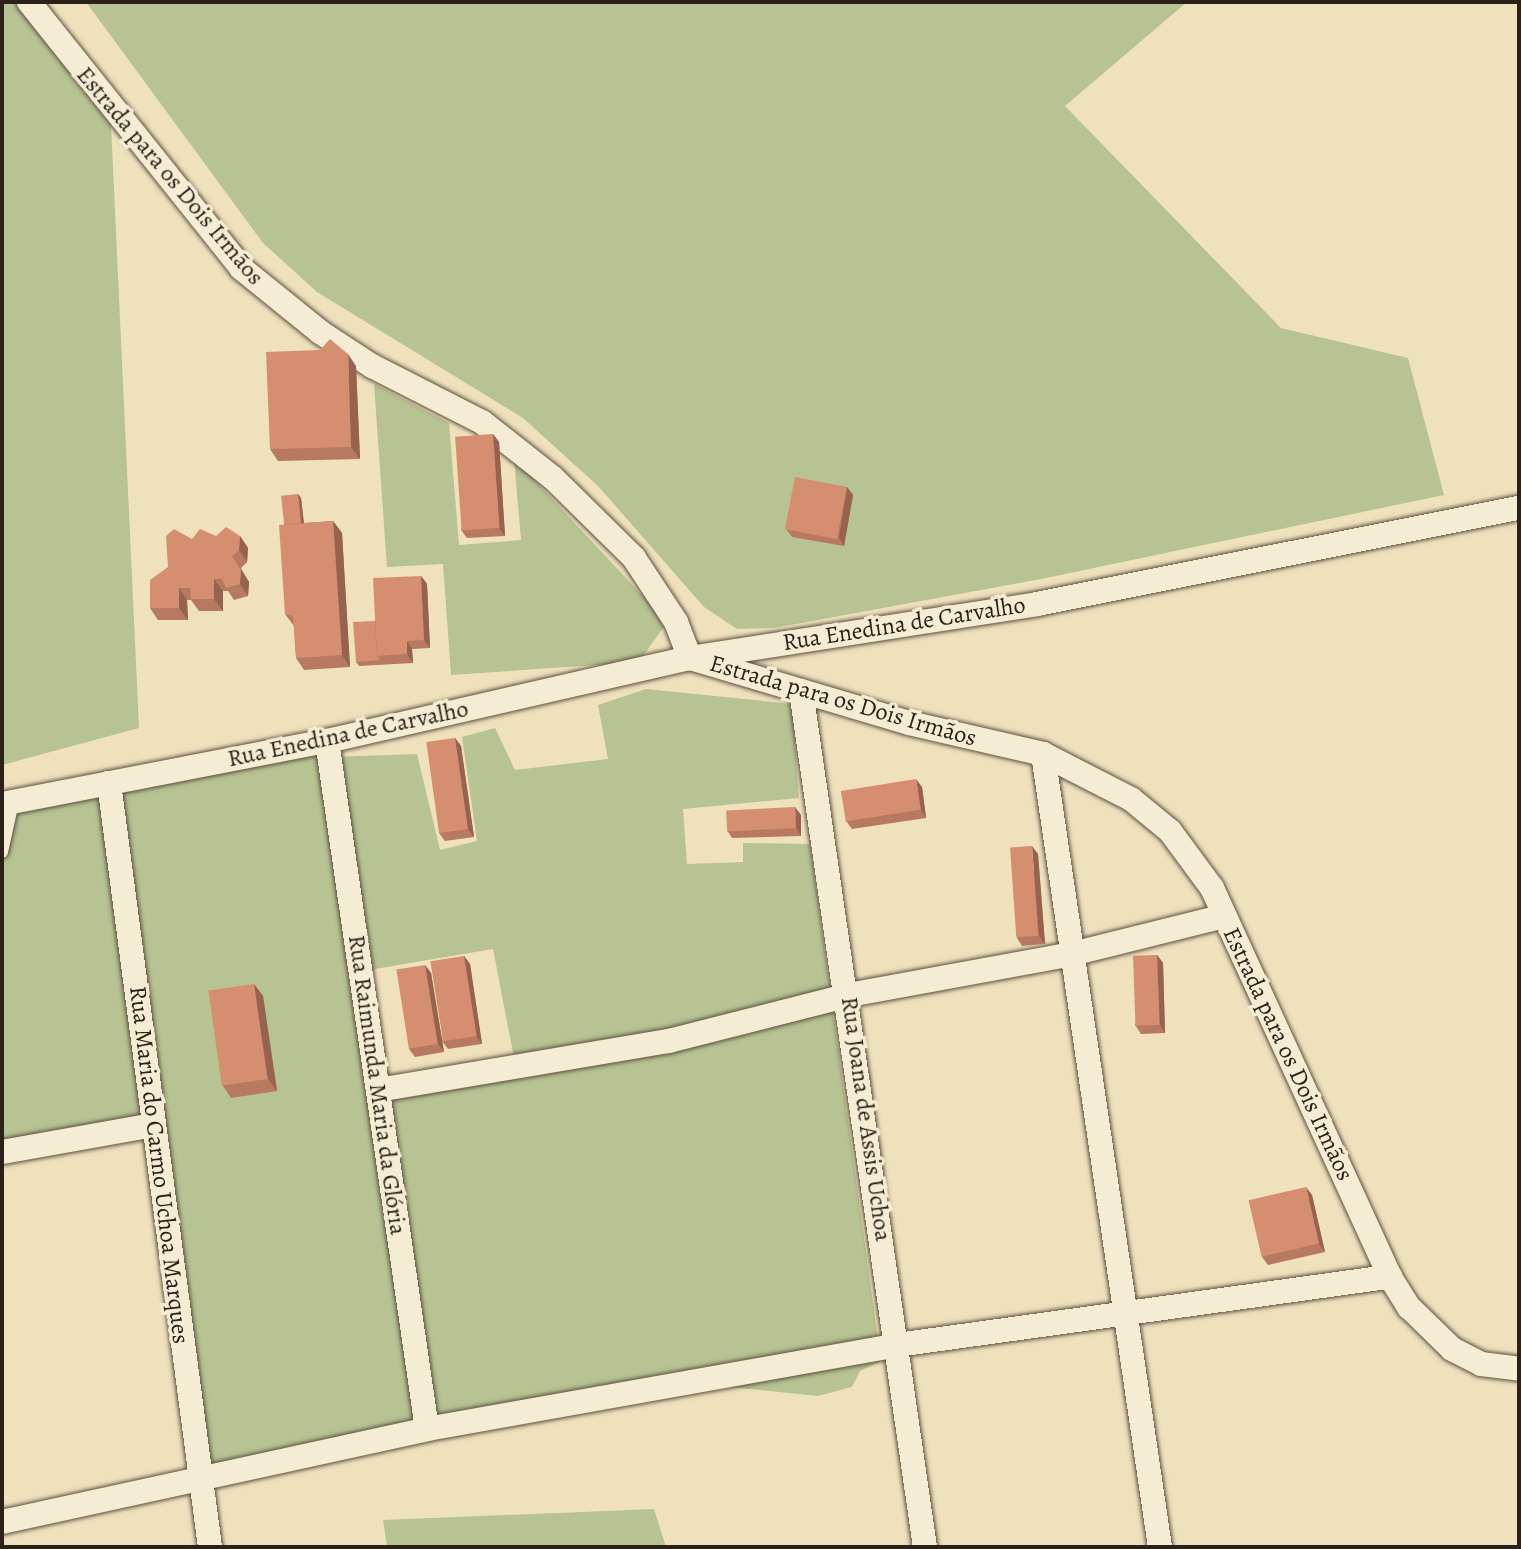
<!DOCTYPE html>
<meta charset="utf-8">
<style>
body{margin:0}
#map{position:relative;width:1521px;height:1549px;overflow:hidden;background:#f0e1bd;font-family:Alegreya,serif}
div>[style]{position:absolute}
[style*='--x']{left:calc(var(--x)*1px);top:calc(var(--y)*1px);width:calc(var(--w)*1px);rotate:calc(var(--a)*1deg)}
.green>*{inset:0;background:#b7c393}
.roads{filter:drop-shadow(0 0 2px #5c5141) drop-shadow(0 0 2px #5c5141)}
.lane>*{height:12px;margin:-6px;padding:0 6px;transform-origin:6px;border-radius:6px;background:#f5ecd4}
.street>*{height:24px;margin:-12px;padding:0 12px;transform-origin:12px;border-radius:12px;background:#f5ecd4}
.wall>*{inset:0;background:#b77a60}
.shaded-wall>*{inset:0;background:#95634e}
.building>*{inset:0;background:#d58e70;transform-origin:0 0}
span{translate:-50% -50%;white-space:nowrap;text-align:center;line-height:1.15;-webkit-text-stroke:7px #f5ecd4;paint-order:stroke}
.street-label{font-size:24px;color:#2b2118}
.frame{position:absolute;inset:0;border:4px solid #2b2118;pointer-events:none}
</style>
<div id="map">
<div class="green">
<i style="clip-path:polygon(2px 2px,14px 2px,111px 125px,139px 728px,2px 765px)"></i>
<i style="clip-path:polygon(86px 2px,1187px 2px,1065px 106px,1281px 328px,1408px 358px,1444px 495px,1046px 578px,774px 628px,737px 629px,704px 607px,598px 486px,523px 418px,317px 292px,263px 243px)"></i>
<i style="clip-path:polygon(374px 384px,449px 423px,459px 545px,521px 540px,514px 458px,667px 622px,639px 662px,451px 675px,443px 564px,387px 567px)"></i>
<i style="clip-path:polygon(646px 689px,792px 704px,799px 798px,683px 809px,687px 864px,743px 862px,743px 843px,810px 844px,881px 1361px,860px 1371px,852px 1387px,818px 1396px,729px 1387px,599px 1398px,528px 1414px,427px 1426px,200px 1478px,154px 1125px,2px 1152px,2px 804px,327px 741px,392px 1233px,425px 1415px,386px 1079px,514px 1058px,493px 949px,363px 971px,332px 757px,417px 754px,440px 850px,477px 841px,462px 737px,495px 728px,515px 770px,608px 759px,598px 705px)"></i>
<i style="clip-path:polygon(654px 1509px,666px 1547px,387px 1547px,383px 1520px)"></i>
</div>
<div class="roads">
<div class="lane">
<i style="--x:2;--y:852;--w:51;--a:-77.6"></i>
</div>
<div class="street">
<i style="--x:29;--y:2;--w:340;--a:51.4"></i>
<i style="--x:241;--y:268;--w:102;--a:39"></i>
<i style="--x:320;--y:332;--w:62;--a:33.2"></i>
<i style="--x:372;--y:366;--w:123;--a:27"></i>
<i style="--x:482;--y:422;--w:90;--a:38.3"></i>
<i style="--x:553;--y:478;--w:114;--a:44.6"></i>
<i style="--x:634;--y:558;--w:77;--a:56.7"></i>
<i style="--x:676;--y:622;--w:39;--a:69"></i>
<i style="--x:690;--y:658;--w:228;--a:16.5"></i>
<i style="--x:909;--y:723;--w:138;--a:13"></i>
<i style="--x:1043;--y:754;--w:99;--a:27.1"></i>
<i style="--x:1131;--y:799;--w:50;--a:39.4"></i>
<i style="--x:1170;--y:831;--w:71;--a:53.6"></i>
<i style="--x:1212;--y:888;--w:428;--a:65.4"></i>
<i style="--x:1390;--y:1277;--w:36;--a:58"></i>
<i style="--x:1409;--y:1307;--w:60;--a:44.3"></i>
<i style="--x:1452;--y:1349;--w:33;--a:27"></i>
<i style="--x:1481;--y:1364;--w:38;--a:7"></i>
<i style="--x:801;--y:691;--w:865;--a:81.76"></i>
<i style="--x:327;--y:741;--w:695;--a:81.73"></i>
<i style="--x:1043;--y:754;--w:802;--a:81.61"></i>
<i style="--x:109;--y:783;--w:771;--a:82.47"></i>
<i style="--x:2;--y:804;--w:331;--a:-11"></i>
<i style="--x:327;--y:741;--w:372;--a:-12.9"></i>
<i style="--x:690;--y:658;--w:351;--a:-8.8"></i>
<i style="--x:1037;--y:604;--w:491;--a:-11.3"></i>
<i style="--x:378;--y:1090;--w:295;--a:-9.6"></i>
<i style="--x:669;--y:1041;--w:186;--a:-14.3"></i>
<i style="--x:849;--y:995;--w:227;--a:-10.4"></i>
<i style="--x:1072;--y:954;--w:157;--a:-14"></i>
<i style="--x:2;--y:1152;--w:154;--a:-10.1"></i>
<i style="--x:2;--y:1522;--w:435;--a:-12.3"></i>
<i style="--x:427;--y:1429;--w:477;--a:-10.1"></i>
<i style="--x:897;--y:1345;--w:498;--a:-7.9"></i>
</div>
</div>
<div class="wall">
<i style="clip-path:polygon(356px 366px,360px 459px,278px 461px,270px 449px)"></i>
<i style="clip-path:polygon(493px 434px,499px 442px,505px 536px,467px 538px,461px 530px)"></i>
<i style="clip-path:polygon(847px 487px,853px 495px,844px 546px,792px 537px,786px 529px)"></i>
<i style="clip-path:polygon(298px 494px,301px 498px,304px 523px,333px 521px,342px 533px,350px 667px,304px 670px,296px 658px,294px 626px,285px 614px,284px 524px)"></i>
<i style="clip-path:polygon(240px 536px,248px 548px,247px 562px,241px 568px,249px 582px,248px 596px,234px 600px,228px 591px,223px 591px,223px 611px,199px 611px,191px 600px,187px 600px,188px 620px,158px 620px,150px 608px,168px 567px,192px 539px)"></i>
<i style="clip-path:polygon(421px 576px,427px 584px,430px 648px,412px 649px,413px 663px,359px 666px,356px 662px,375px 621px)"></i>
<i style="clip-path:polygon(455px 738px,461px 746px,474px 837px,445px 841px,439px 833px)"></i>
<i style="clip-path:polygon(922px 787px,926px 818px,852px 829px,846px 821px)"></i>
<i style="clip-path:polygon(801px 815px,801px 836px,732px 838px,727px 830px)"></i>
<i style="clip-path:polygon(1038px 854px,1045px 944px,1022px 946px,1017px 938px)"></i>
<i style="clip-path:polygon(1157px 955px,1163px 963px,1165px 1033px,1141px 1034px,1135px 1025px)"></i>
<i style="clip-path:polygon(464px 956px,470px 964px,482px 1044px,448px 1049px,442px 1041px)"></i>
<i style="clip-path:polygon(425px 965px,431px 973px,444px 1052px,415px 1057px,409px 1049px)"></i>
<i style="clip-path:polygon(254px 984px,263px 996px,277px 1091px,231px 1098px,223px 1086px)"></i>
<i style="clip-path:polygon(1312px 1195px,1325px 1252px,1268px 1265px,1262px 1257px)"></i>
</div>
<div class="shaded-wall">
<i style="clip-path:polygon(348px 354px,356px 366px,360px 459px,351px 447px)"></i>
<i style="clip-path:polygon(493px 434px,499px 442px,505px 536px,499px 528px)"></i>
<i style="clip-path:polygon(847px 487px,853px 495px,844px 546px,839px 538px)"></i>
<i style="clip-path:polygon(298px 494px,301px 498px,305px 535px,302px 531px)"></i>
<i style="clip-path:polygon(333px 521px,342px 533px,350px 667px,342px 655px)"></i>
<i style="clip-path:polygon(240px 536px,248px 548px,247px 562px,239px 550px)"></i>
<i style="clip-path:polygon(232px 556px,249px 582px,248px 596px,240px 584px)"></i>
<i style="clip-path:polygon(421px 576px,427px 584px,430px 648px,424px 640px)"></i>
<i style="clip-path:polygon(214px 579px,223px 591px,223px 611px,214px 599px)"></i>
<i style="clip-path:polygon(179px 588px,187px 600px,188px 620px,179px 608px)"></i>
<i style="clip-path:polygon(407px 641px,412px 649px,413px 663px,407px 654px)"></i>
<i style="clip-path:polygon(455px 738px,461px 746px,474px 837px,468px 829px)"></i>
<i style="clip-path:polygon(916px 779px,922px 787px,926px 818px,921px 810px)"></i>
<i style="clip-path:polygon(795px 807px,801px 815px,801px 836px,796px 828px)"></i>
<i style="clip-path:polygon(1032px 846px,1038px 854px,1045px 944px,1039px 936px)"></i>
<i style="clip-path:polygon(1157px 955px,1163px 963px,1165px 1033px,1160px 1025px)"></i>
<i style="clip-path:polygon(464px 956px,470px 964px,482px 1044px,476px 1036px)"></i>
<i style="clip-path:polygon(425px 965px,431px 973px,444px 1052px,438px 1044px)"></i>
<i style="clip-path:polygon(254px 984px,263px 996px,277px 1091px,268px 1079px)"></i>
<i style="clip-path:polygon(1306px 1187px,1312px 1195px,1325px 1252px,1319px 1244px)"></i>
</div>
<div class="building">
<i style="clip-path:polygon(330px 339px,348px 354px,351px 447px,270px 449px,266px 352px,320px 350px)"></i>
<i style="left:493px;top:434px;width:94px;height:38px;rotate:86deg"></i>
<i style="left:795px;top:477px;width:53px;height:53px;rotate:11deg"></i>
<i style="left:298px;top:494px;width:29px;height:17px;rotate:84deg"></i>
<i style="clip-path:polygon(333px 521px,342px 655px,296px 658px,293px 616px,285px 614px,279px 525px)"></i>
<i style="clip-path:polygon(226px 527px,240px 536px,239px 550px,232px 556px,241px 570px,240px 584px,226px 588px,222px 579px,214px 579px,214px 599px,191px 599px,190px 588px,179px 588px,179px 608px,150px 608px,150px 580px,168px 567px,166px 536px,174px 529px,192px 539px,200px 529px,216px 536px)"></i>
<i style="clip-path:polygon(421px 576px,424px 640px,407px 641px,407px 654px,377px 656px,373px 578px)"></i>
<i style="clip-path:polygon(375px 621px,377px 656px,380px 660px,356px 662px,353px 622px)"></i>
<i style="left:455px;top:738px;width:92px;height:29px;rotate:82deg"></i>
<i style="left:916px;top:779px;width:31px;height:76px;rotate:81deg"></i>
<i style="left:795px;top:807px;width:21px;height:69px;rotate:87deg"></i>
<i style="left:1032px;top:846px;width:90px;height:22px;rotate:86deg"></i>
<i style="left:1157px;top:955px;width:70px;height:24px;rotate:88deg"></i>
<i style="left:464px;top:956px;width:81px;height:34px;rotate:81deg"></i>
<i style="left:425px;top:965px;width:80px;height:29px;rotate:81deg"></i>
<i style="left:254px;top:984px;width:96px;height:46px;rotate:82deg"></i>
<i style="left:1306px;top:1187px;width:58px;height:59px;rotate:77deg"></i>
</div>
<div class="street-label">
<span style="left:170px;top:176px;rotate:50deg">Estrada para os Dois Irmãos</span>
<span style="left:904px;top:624px;rotate:-9deg">Rua Enedina de Carvalho</span>
<span style="left:843px;top:701px;rotate:16deg">Estrada para os Dois Irmãos</span>
<span style="left:348px;top:734px;rotate:-12deg">Rua Enedina de Carvalho</span>
<span style="left:1288px;top:1054px;rotate:65deg">Estrada para os Dois Irmãos</span>
<span style="left:377px;top:1085px;rotate:82deg">Rua Raimunda Maria da Glória</span>
<span style="left:866px;top:1119px;rotate:82deg">Rua Joana de Assis Uchoa</span>
<span style="left:159px;top:1165px;rotate:83deg">Rua Maria do Carmo Uchoa Marques</span>
</div>
<div class="frame"></div>
</div>
